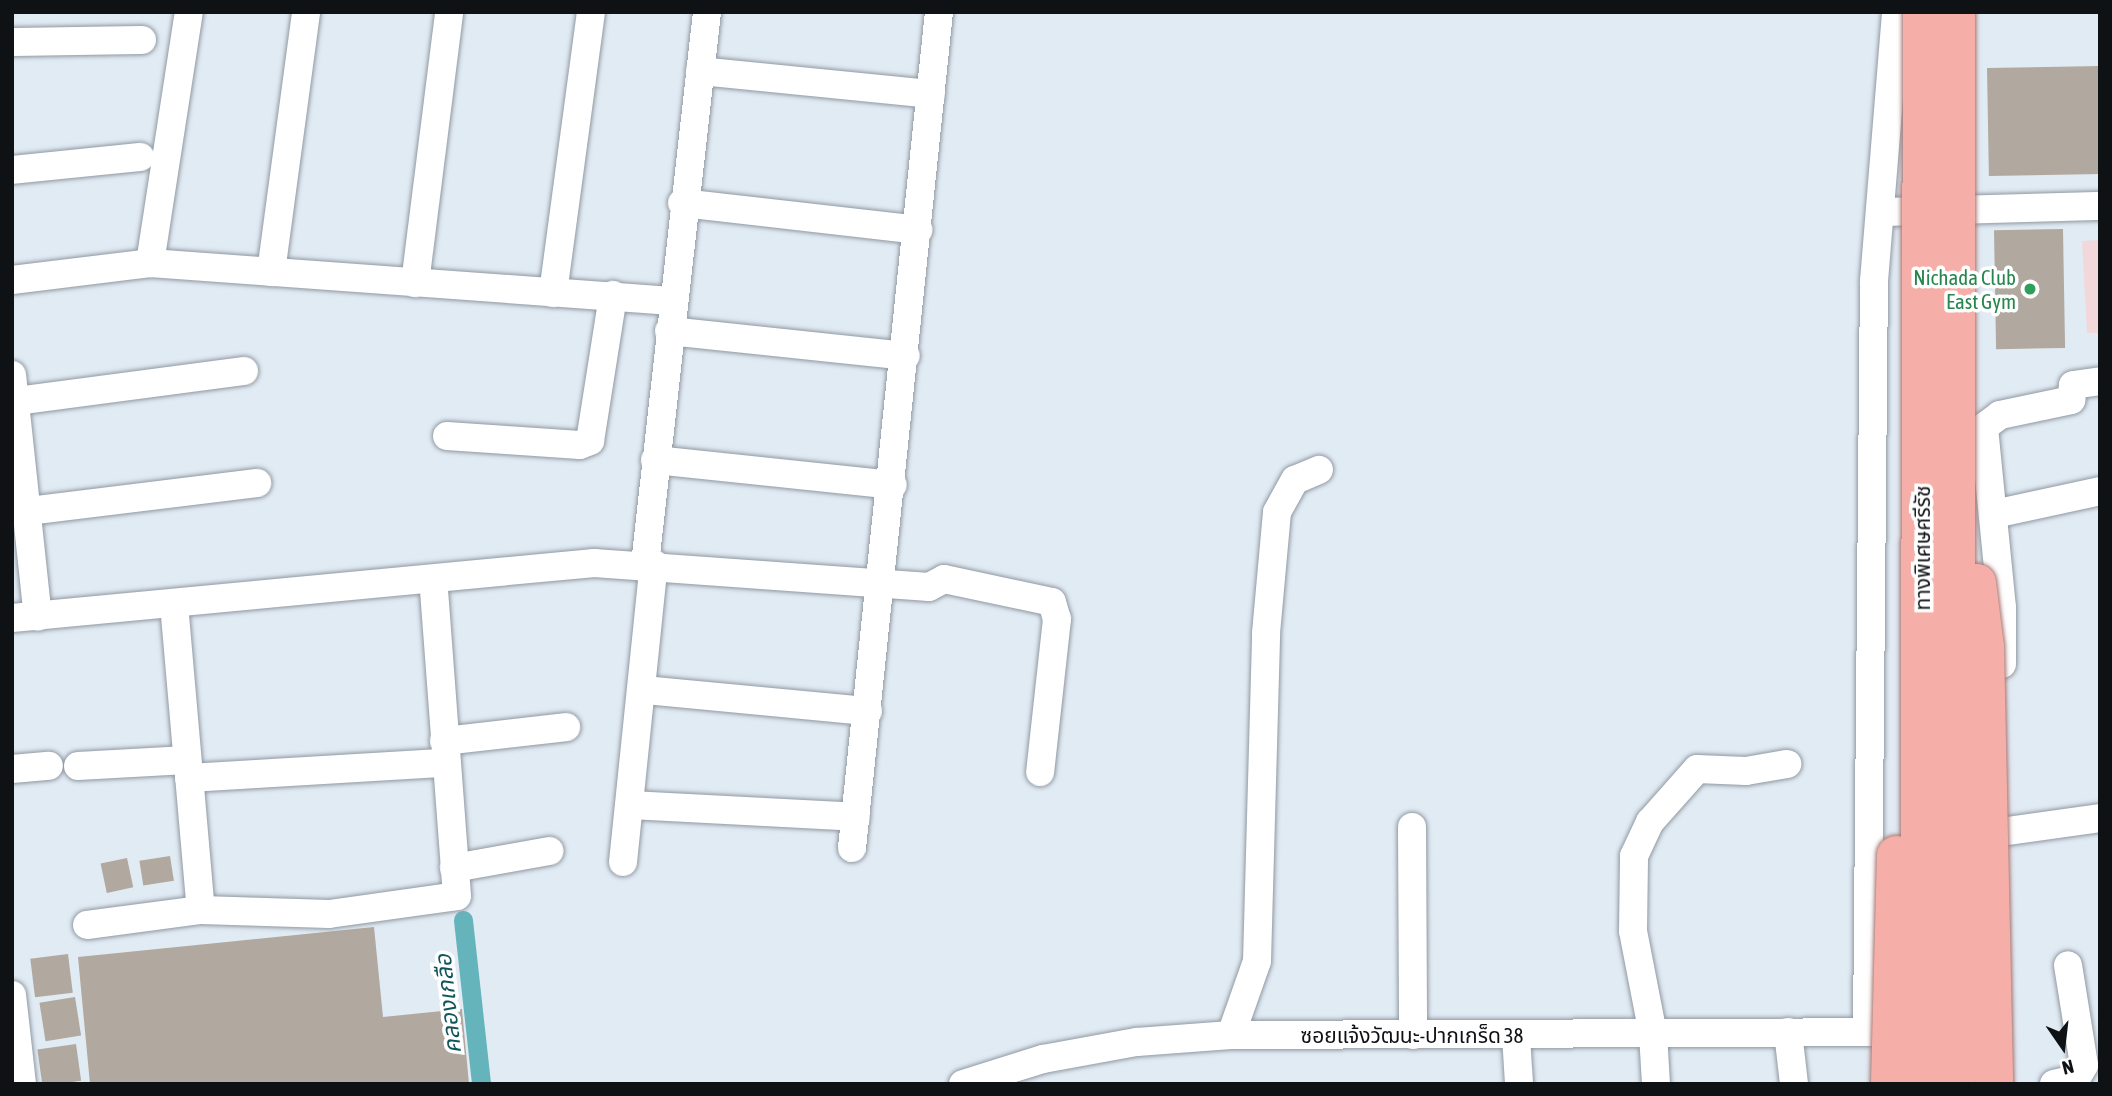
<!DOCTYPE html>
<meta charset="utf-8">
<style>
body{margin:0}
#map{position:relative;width:2112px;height:1096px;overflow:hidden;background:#e1ebf4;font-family:"Asap Condensed","Noto Sans Thai",sans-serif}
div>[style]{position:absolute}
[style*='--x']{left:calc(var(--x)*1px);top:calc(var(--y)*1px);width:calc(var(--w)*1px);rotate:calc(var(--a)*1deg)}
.education>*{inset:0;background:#f2d8db}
.canal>*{height:19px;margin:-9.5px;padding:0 9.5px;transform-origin:9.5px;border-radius:9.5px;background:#66b4bb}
.building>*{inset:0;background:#b1a89f;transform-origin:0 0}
.roads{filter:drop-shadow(0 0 2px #9099a2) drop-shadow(0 0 2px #9099a2)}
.minor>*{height:28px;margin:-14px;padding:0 14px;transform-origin:14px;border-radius:14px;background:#fff}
.bridges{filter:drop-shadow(0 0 2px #a57875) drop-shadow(0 0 2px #a57875)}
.highway-bridge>*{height:38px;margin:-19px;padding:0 19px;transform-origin:19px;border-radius:19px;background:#f6afa8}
.dots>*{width:19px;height:19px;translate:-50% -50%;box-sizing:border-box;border:4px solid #fff;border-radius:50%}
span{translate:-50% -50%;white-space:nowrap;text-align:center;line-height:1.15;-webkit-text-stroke:7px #fff;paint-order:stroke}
.leisure-label{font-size:21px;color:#27864d}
.right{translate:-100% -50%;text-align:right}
.street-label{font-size:21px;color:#0f1215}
.water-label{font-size:23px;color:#10555a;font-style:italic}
.frame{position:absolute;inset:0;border:14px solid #0f1215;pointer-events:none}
.north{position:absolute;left:2028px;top:1012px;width:70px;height:70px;-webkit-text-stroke:5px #fff;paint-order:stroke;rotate:166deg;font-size:19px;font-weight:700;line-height:28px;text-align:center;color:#0f1215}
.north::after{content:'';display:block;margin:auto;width:24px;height:32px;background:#0f1215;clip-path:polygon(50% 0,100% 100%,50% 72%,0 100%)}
</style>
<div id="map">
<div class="education">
<i style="clip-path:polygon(2100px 240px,2100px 333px,2087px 333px,2082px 241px)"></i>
</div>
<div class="canal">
<i style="--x:463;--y:920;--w:165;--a:83.7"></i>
</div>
<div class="building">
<i style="left:2099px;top:66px;width:108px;height:112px;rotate:89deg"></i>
<i style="left:2063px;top:229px;width:119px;height:69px;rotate:89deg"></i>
<i style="left:170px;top:856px;width:25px;height:31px;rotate:81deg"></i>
<i style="left:127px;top:858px;width:30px;height:27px;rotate:78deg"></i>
<i style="clip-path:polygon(374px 927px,383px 1017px,462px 1009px,469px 1084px,90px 1084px,78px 957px)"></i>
<i style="left:68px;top:954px;width:39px;height:38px;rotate:83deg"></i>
<i style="left:75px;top:997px;width:39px;height:36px;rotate:81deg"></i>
<i style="left:76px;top:1044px;width:37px;height:39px;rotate:82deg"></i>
</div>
<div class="roads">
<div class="minor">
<i style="--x:12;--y:42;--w:130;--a:-0.9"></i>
<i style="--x:700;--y:71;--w:232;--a:5.7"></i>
<i style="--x:12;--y:170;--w:129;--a:-5.8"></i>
<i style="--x:682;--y:203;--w:238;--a:6.5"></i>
<i style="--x:1880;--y:212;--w:220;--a:-1.6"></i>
<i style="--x:150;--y:263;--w:254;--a:-81.2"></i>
<i style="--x:271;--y:272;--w:262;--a:-82.3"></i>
<i style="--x:12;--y:280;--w:139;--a:-7"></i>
<i style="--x:150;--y:263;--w:523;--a:4.16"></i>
<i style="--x:415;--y:283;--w:273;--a:-82.8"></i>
<i style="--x:553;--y:293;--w:284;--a:-82.3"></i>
<i style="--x:669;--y:331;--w:238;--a:6"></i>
<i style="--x:12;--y:375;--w:243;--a:83.9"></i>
<i style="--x:16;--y:401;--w:230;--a:-7.5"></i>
<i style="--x:447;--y:436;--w:133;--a:3.9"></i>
<i style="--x:580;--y:445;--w:11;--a:-22"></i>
<i style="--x:590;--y:441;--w:148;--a:-81"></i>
<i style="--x:655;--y:460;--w:239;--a:6"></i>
<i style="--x:29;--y:511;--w:230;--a:-7"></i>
<i style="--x:1994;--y:514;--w:108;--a:-12.2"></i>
<i style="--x:645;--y:564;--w:555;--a:-83.59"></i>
<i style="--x:174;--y:604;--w:307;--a:85"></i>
<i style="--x:12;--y:618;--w:585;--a:-5.4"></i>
<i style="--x:594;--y:563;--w:336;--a:4.1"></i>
<i style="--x:929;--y:587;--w:17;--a:-28"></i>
<i style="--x:944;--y:579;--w:110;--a:12"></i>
<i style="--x:1052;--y:602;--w:18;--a:74"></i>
<i style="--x:1057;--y:619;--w:154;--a:96.3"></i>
<i style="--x:2002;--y:664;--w:56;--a:-90"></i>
<i style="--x:2002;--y:608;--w:182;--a:-95.7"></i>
<i style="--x:1984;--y:427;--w:20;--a:-37"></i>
<i style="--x:2000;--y:415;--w:73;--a:-11.9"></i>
<i style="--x:2071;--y:400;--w:15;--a:-82"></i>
<i style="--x:2073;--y:385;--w:27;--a:-8"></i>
<i style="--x:644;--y:690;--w:225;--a:5.4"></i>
<i style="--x:444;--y:741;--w:123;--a:-6.5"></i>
<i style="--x:78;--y:766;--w:109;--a:-3.2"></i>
<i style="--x:12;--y:769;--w:37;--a:-5"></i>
<i style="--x:189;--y:778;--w:256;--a:-3.4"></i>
<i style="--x:630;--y:805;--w:226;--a:3"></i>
<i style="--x:1412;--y:827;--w:208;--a:89.7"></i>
<i style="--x:852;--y:848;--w:841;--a:-84.06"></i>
<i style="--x:1983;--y:854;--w:15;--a:-74"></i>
<i style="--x:1987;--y:840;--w:16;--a:-30"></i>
<i style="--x:2001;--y:832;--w:100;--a:-8"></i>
<i style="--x:623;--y:862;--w:300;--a:-84.1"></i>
<i style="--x:454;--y:868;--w:97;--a:-10.1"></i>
<i style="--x:87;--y:925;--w:115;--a:-7.5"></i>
<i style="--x:201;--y:910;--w:128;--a:1.8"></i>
<i style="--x:329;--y:914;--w:129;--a:-8"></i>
<i style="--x:457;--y:896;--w:318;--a:-94.3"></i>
<i style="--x:12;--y:995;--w:90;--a:83.6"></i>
<i style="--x:1867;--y:1031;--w:750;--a:-89.47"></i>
<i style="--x:1874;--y:281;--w:270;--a:-85.3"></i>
<i style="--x:1788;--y:1032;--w:52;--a:83.4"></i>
<i style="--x:1231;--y:1035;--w:78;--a:-70.6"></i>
<i style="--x:1257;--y:961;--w:328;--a:-88.4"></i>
<i style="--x:1266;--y:633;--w:121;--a:-84.8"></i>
<i style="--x:1277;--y:512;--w:37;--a:-61"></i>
<i style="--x:1295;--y:480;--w:26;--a:-23"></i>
<i style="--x:1516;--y:1036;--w:48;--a:86.4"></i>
<i style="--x:963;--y:1084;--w:84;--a:-17.4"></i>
<i style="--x:1043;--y:1059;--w:96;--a:-10.3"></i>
<i style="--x:1137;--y:1042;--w:94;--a:-4.3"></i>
<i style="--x:1231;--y:1035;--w:679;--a:-0.25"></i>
<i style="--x:1656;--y:1084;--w:50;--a:-93.4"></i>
<i style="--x:1653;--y:1034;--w:105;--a:-101"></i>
<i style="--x:1633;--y:931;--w:75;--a:-89.2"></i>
<i style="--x:1634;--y:856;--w:38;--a:-65"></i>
<i style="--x:1650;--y:822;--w:71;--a:-48.4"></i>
<i style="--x:1697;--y:769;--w:49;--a:2.3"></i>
<i style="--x:1746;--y:771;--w:42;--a:-9.7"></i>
<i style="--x:2054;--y:1084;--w:23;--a:-13"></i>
<i style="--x:2076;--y:1079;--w:16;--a:-60"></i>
<i style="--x:2084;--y:1065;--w:101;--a:-99.1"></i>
</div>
</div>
<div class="bridges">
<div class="highway-bridge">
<i style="--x:1977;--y:583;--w:64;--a:82.9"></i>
<i style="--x:1985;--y:647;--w:437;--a:88.8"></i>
<i style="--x:1956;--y:1083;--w:1071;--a:-90"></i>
<i style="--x:1890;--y:1084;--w:229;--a:-88.5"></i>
<i style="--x:1919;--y:1084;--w:1072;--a:-89.84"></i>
</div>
</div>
<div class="dots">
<i style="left:2030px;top:289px;background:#2e9e5b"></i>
</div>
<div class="leisure-label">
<span class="right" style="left:2016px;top:289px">Nichada Club<br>East Gym</span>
</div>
<div class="street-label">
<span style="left:1922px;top:548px;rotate:-90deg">ทางพิเศษศรีรัช</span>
<span style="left:1412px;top:1035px">ซอยแจ้งวัฒนะ-ปากเกร็ด 38</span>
</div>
<div class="water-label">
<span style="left:448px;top:1004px;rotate:-96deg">คลองเกลือ</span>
</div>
<div class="frame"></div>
<div class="north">N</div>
</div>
